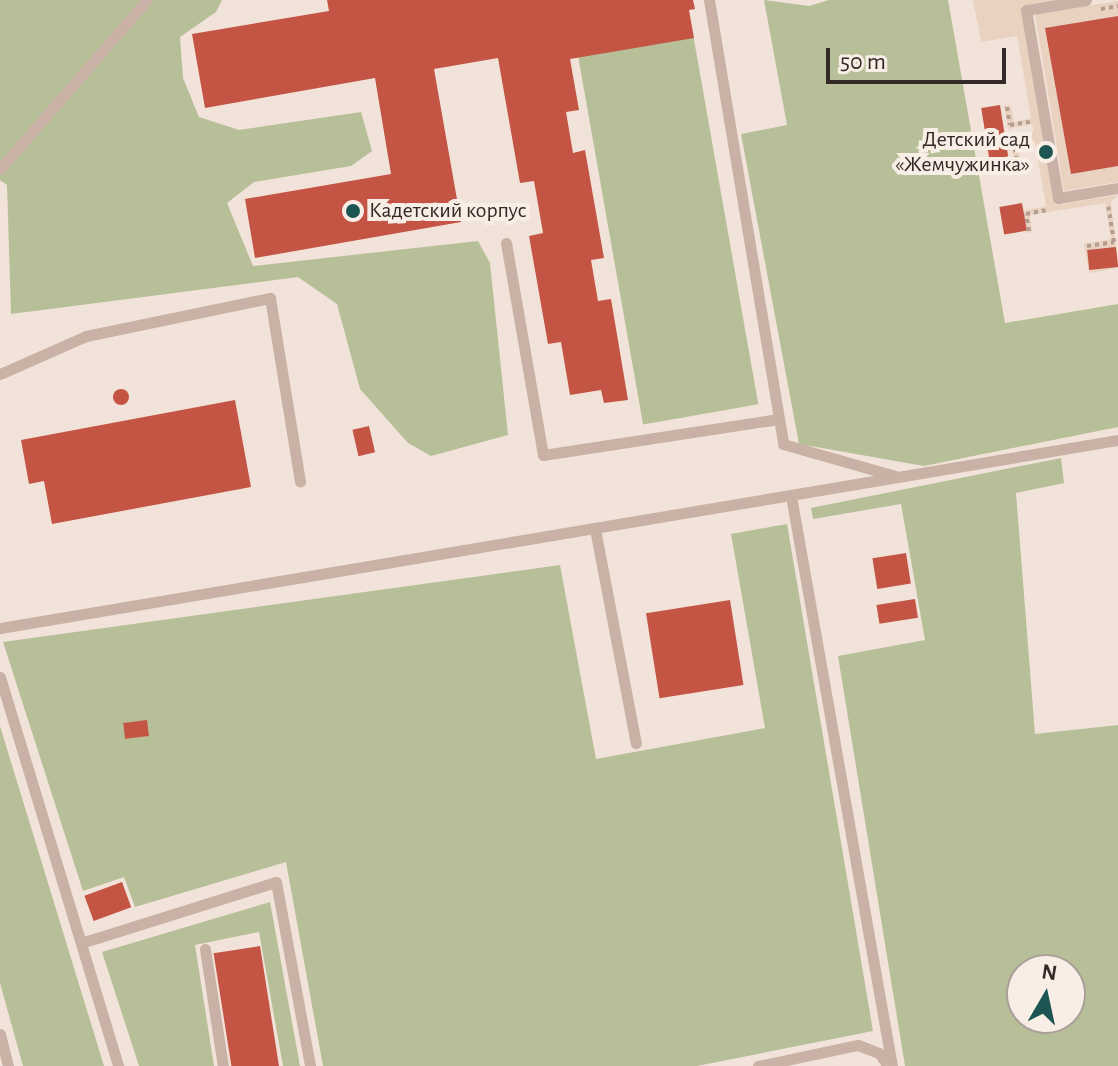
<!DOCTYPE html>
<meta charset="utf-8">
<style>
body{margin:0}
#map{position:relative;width:1118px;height:1066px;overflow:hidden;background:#f1e3d9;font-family:"Alegreya Sans",sans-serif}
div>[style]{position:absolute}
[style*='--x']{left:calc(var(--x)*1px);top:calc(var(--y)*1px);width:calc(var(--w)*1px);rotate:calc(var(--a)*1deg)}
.green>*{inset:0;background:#b7bf99;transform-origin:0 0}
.plaza>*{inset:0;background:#e9d2c0}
.building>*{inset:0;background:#c45444;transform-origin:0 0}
.round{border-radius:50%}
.path>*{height:4px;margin-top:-2px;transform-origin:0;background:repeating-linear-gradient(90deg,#b49b90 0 4px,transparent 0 8px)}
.lane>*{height:11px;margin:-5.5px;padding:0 5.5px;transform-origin:5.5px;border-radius:5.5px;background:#c9b1a5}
.dots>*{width:22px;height:22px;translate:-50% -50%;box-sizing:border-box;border:4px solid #f9eee5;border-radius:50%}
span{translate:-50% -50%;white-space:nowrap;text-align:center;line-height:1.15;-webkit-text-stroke:8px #f9eee5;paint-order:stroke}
.poi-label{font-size:22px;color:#342926}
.right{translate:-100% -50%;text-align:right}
.left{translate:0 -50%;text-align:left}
.north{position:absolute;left:1006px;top:954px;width:80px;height:80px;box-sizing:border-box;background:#f9eee5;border:2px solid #aa9f99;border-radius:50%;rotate:9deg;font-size:22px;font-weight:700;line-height:32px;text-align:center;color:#342926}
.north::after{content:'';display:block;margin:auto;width:28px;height:36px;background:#1d5553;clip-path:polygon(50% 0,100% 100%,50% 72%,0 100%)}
.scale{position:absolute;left:826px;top:48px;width:180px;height:36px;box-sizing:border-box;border:4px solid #342926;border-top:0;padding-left:10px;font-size:24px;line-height:28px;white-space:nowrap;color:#342926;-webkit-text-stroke:6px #f9eee5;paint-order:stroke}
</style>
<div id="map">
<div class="green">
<i style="clip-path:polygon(0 0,222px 0,216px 12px,180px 37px,183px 78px,199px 117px,239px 130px,361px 112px,372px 151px,351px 166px,254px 182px,227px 203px,253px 266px,478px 241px,490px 263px,508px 435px,431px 456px,408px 443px,360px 389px,337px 304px,298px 277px,11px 314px,7px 185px,0 180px)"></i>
<i style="clip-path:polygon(764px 0,809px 6px,829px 0,948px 0,1005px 323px,1118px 304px,1118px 427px,924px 466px,799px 444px,741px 134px,787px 125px)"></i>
<i style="left:693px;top:34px;width:376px;height:117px;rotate:80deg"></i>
<i style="clip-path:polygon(evenodd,1061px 458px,1064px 483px,1016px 493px,1035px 734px,1118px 725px,1118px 1066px,905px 1066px,838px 656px,925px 640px,901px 504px,813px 519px,811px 508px,1061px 458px,1022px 970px,1070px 970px,1070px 1018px,1022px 1018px,1022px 970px)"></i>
<i style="clip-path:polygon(787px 524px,873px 1031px,697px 1066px,323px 1066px,286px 862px,135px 907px,124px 877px,83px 891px,3px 642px,560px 565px,596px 759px,765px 728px,731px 534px)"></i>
<i style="clip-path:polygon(0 726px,104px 1066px,23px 1066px,0 983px)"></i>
<i style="clip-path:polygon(270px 902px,300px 1066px,283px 1066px,259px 932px,195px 945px,214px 1066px,139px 1066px,102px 952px)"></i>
</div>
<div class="plaza">
<i style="clip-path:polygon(973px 0,1054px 0,1021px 6px,1055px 205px,1118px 195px,1111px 202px,1118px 268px,1089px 273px,1084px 244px,1111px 239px,1105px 203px,1030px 215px,1032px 232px,1026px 233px,1022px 211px,1046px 206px,1035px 142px,1018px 145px,1020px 160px,1014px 161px,1010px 137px,1034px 132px,1032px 124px,1008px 129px,1004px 106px,1011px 105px,1014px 122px,1031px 118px,1017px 36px,981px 42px)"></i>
<i style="clip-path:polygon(1118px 1px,1118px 16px,1045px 29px,1071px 174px,1118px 166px,1118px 182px,1064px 191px,1035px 14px)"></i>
</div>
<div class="building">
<i style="clip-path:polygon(327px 0,693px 0,695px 9px,689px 10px,694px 38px,570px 59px,579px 110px,566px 112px,573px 153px,585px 150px,604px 258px,591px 260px,598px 301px,611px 299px,628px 400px,604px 403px,601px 390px,570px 395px,561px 342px,548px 344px,529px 236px,543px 233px,534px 181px,520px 183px,498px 58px,434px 69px,461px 222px,255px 258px,245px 199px,391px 174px,375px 78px,205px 108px,192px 34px,329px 11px)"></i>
<i style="clip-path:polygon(1118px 16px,1118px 166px,1071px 174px,1045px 28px)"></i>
<i style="left:1000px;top:105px;width:55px;height:19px;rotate:81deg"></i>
<i style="left:1022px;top:203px;width:28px;height:23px;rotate:80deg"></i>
<i style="left:1116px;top:247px;width:20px;height:29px;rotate:84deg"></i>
<i class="round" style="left:113px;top:389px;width:16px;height:16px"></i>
<i style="clip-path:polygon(235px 400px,251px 487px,52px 524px,44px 481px,29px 484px,21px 440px)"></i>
<i style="left:369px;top:426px;width:27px;height:17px;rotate:77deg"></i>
<i style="left:906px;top:553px;width:31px;height:34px;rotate:81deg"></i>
<i style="left:915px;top:599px;width:19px;height:39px;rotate:81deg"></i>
<i style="left:730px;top:600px;width:86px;height:85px;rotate:81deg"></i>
<i style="left:147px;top:720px;width:16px;height:24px;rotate:83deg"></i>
<i style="left:122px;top:882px;width:27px;height:40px;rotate:70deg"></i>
<i style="left:260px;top:946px;width:122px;height:47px;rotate:81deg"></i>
</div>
<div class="path">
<i style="--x:1101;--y:9;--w:17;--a:-10"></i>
<i style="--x:1007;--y:107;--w:18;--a:81"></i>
<i style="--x:1010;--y:125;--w:20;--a:-9"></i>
<i style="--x:1017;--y:160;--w:20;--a:-101"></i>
<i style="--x:1013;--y:140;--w:19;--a:-9"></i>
<i style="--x:1029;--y:231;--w:17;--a:-100"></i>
<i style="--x:1026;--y:214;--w:20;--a:-11"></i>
<i style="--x:1087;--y:246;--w:27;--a:-8"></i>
<i style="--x:1114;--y:242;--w:36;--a:-99"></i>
</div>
<div class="lane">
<i style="--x:709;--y:0;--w:450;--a:80.5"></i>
<i style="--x:783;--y:444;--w:116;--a:15.9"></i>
<i style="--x:1086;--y:0;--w:61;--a:170.5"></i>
<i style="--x:1026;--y:10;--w:191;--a:80.3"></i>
<i style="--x:1058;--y:198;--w:61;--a:-9.5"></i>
<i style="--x:0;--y:169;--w:224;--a:-49"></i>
<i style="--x:506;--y:243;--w:215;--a:80.1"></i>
<i style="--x:543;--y:455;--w:238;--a:-8.7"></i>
<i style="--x:0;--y:374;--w:94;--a:-23.8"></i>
<i style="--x:86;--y:336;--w:188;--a:-11.7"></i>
<i style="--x:270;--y:298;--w:186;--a:80.7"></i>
<i style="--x:791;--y:496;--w:579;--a:79.95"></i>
<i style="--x:595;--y:529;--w:218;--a:79.2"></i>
<i style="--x:0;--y:628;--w:1134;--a:-9.55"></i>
<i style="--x:0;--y:677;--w:407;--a:73.1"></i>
<i style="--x:81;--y:943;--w:204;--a:-17.4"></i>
<i style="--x:276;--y:882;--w:187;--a:79.5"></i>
<i style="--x:205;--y:949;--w:118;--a:81.3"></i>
<i style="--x:0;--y:1034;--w:33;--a:76"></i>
<i style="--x:758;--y:1066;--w:102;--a:-11.9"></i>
<i style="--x:858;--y:1045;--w:22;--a:21"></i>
<i style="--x:879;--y:1053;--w:16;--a:55"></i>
</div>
<div class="dots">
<i style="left:1046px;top:152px;background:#1d5553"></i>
<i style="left:353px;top:211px;background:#1d5553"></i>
</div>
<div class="poi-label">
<span class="right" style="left:1030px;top:152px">Детский сад<br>«Жемчужинка»</span>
<span class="left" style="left:369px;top:211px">Кадетский корпус</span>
</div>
<div class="north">N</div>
<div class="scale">50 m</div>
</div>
